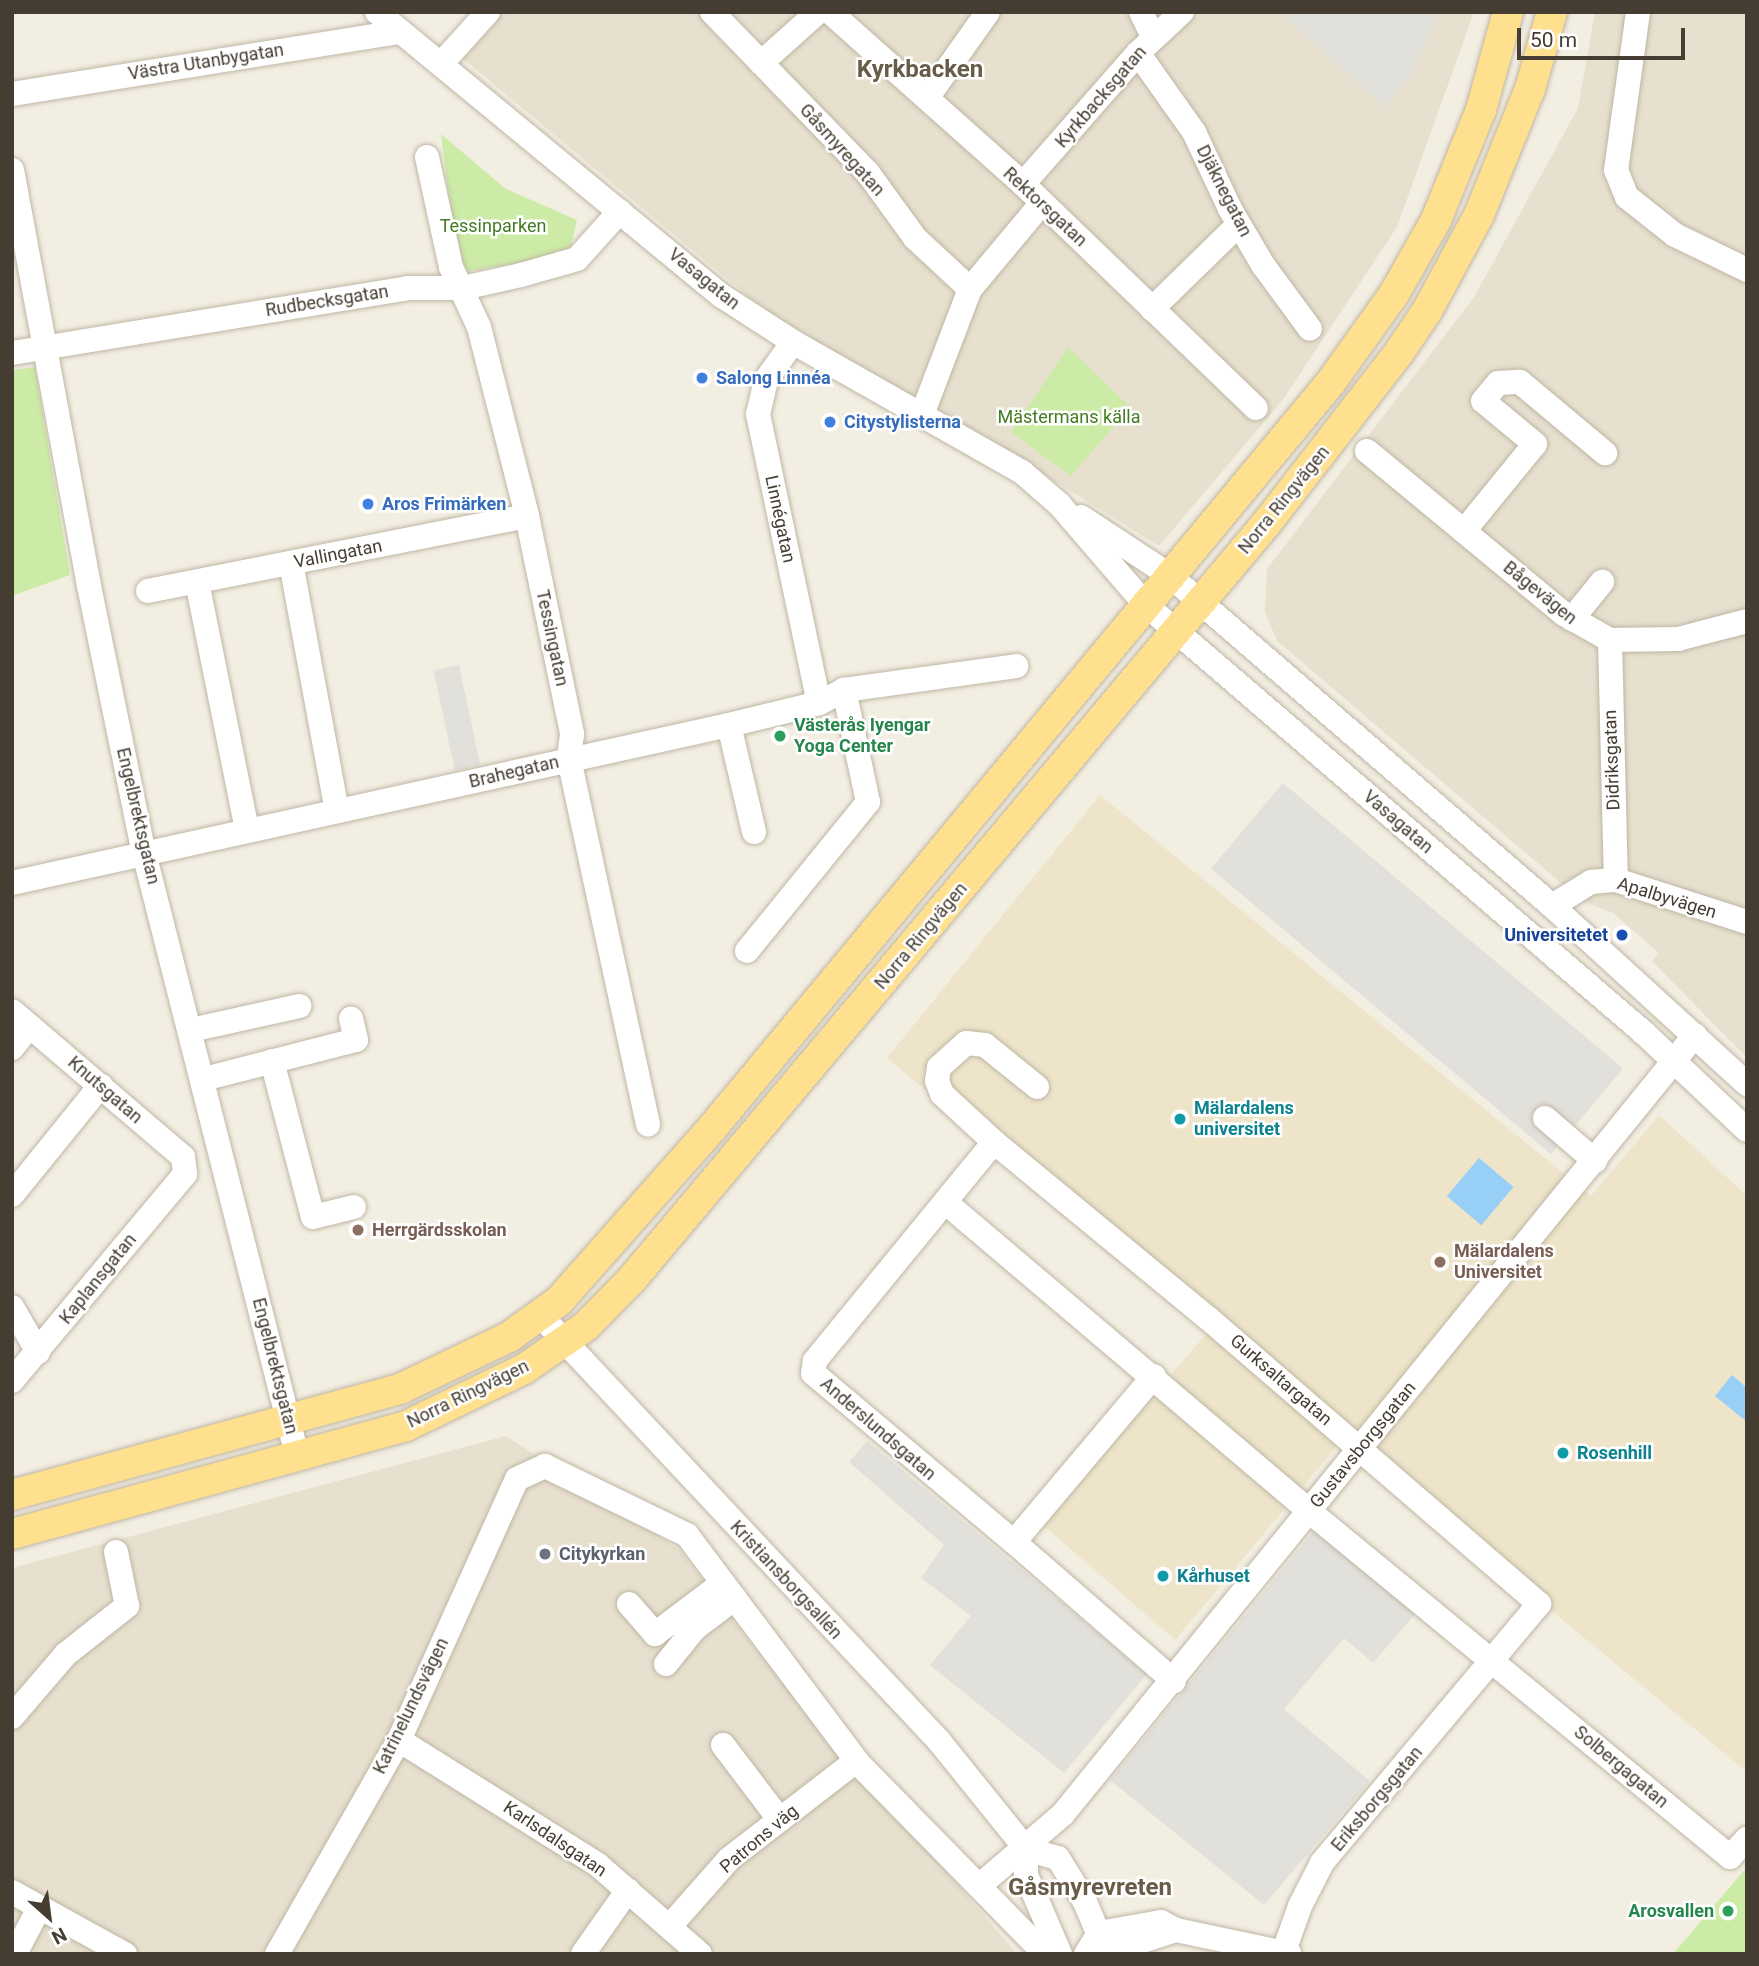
<!DOCTYPE html>
<meta charset="utf-8">
<style>
body{margin:0}
#map{position:relative;width:1759px;height:1966px;overflow:hidden;background:#f3eee2;font-family:Roboto,sans-serif}
div>[style]{position:absolute}
[style*='--x']{left:calc(var(--x)*1px);top:calc(var(--y)*1px);width:calc(var(--w)*1px);rotate:calc(var(--a)*1deg)}
.residential>*{inset:0;background:#e7e0cf}
.education>*{inset:0;background:#ede4ca}
.green>*{inset:0;background:#cceba6}
.parking>*{inset:0;background:#e2e0db;transform-origin:0 0}
.water>*{inset:0;background:#97cff6;transform-origin:0 0}
.roads{filter:drop-shadow(0 0 2px #bfb6a4) drop-shadow(0 0 2px #bfb6a4)}
.minor>*{height:24px;margin:-12px;padding:0 12px;transform-origin:12px;border-radius:12px;background:#fff}
.major>*{height:30px;margin:-15px;padding:0 15px;transform-origin:15px;border-radius:15px;background:#ffe08e}
.dots>*{width:19px;height:19px;translate:-50% -50%;box-sizing:border-box;border:4px solid #fff;border-radius:50%}
span{translate:-50% -50%;white-space:nowrap;text-align:center;line-height:1.15;-webkit-text-stroke:5px #fff;paint-order:stroke}
.street-label{font-size:18px;color:#453d32}
.park-label{font-size:18px;color:#427b21}
.shop-label{font-size:18px;color:#366cbe;font-weight:700}
.left{translate:0 -50%;text-align:left}
.leisure-label{font-size:18px;color:#27864d;font-weight:700}
.right{translate:-100% -50%;text-align:right}
.transit-label{font-size:18px;color:#164399;font-weight:700}
.culture-label{font-size:18px;color:#0d838f;font-weight:700}
.education-label{font-size:18px;color:#785e54;font-weight:700}
.worship-label{font-size:18px;color:#5b616d;font-weight:700}
.district-label{font-size:24px;color:#685c48;font-weight:700}
.frame{position:absolute;inset:0;border:14px solid #453d32;pointer-events:none}
.north{position:absolute;left:14px;top:1882px;width:70px;height:70px;-webkit-text-stroke:5px #fff;paint-order:stroke;rotate:152deg;font-size:19px;font-weight:700;line-height:28px;text-align:center;color:#453d32}
.north::after{content:'';display:block;margin:auto;width:24px;height:32px;background:#453d32;clip-path:polygon(50% 0,100% 100%,50% 72%,0 100%)}
.scale{position:absolute;left:1517px;top:28px;width:168px;height:32px;box-sizing:border-box;border:4px solid #453d32;border-top:0;padding-left:9px;font-size:21px;line-height:24px;white-space:nowrap;color:#453d32;-webkit-text-stroke:5px #fff;paint-order:stroke}
</style>
<div id="map">
<div class="residential">
<i style="clip-path:polygon(501px 12px,1474px 12px,1397px 227px,1282px 401px,1159px 546px,1035px 469px,780px 323px,461px 57px)"></i>
<i style="clip-path:polygon(1595px 12px,1747px 12px,1747px 1058px,1652px 961px,1659px 953px,1613px 913px,1582px 901px,1277px 641px,1265px 612px,1267px 569px,1474px 297px,1578px 108px)"></i>
<i style="clip-path:polygon(506px 1436px,680px 1550px,751px 1644px,1017px 1954px,12px 1954px,12px 1568px)"></i>
</div>
<div class="education">
<i style="clip-path:polygon(1100px 795px,1591px 1196px,1659px 1115px,1747px 1196px,1747px 1772px,1343px 1439px,1175px 1640px,1043px 1525px,1212px 1327px,887px 1058px)"></i>
</div>
<div class="green">
<i style="clip-path:polygon(441px 134px,506px 189px,577px 220px,569px 254px,459px 273px)"></i>
<i style="clip-path:polygon(1068px 347px,1130px 407px,1071px 476px,1011px 432px)"></i>
<i style="clip-path:polygon(35px 367px,70px 575px,12px 596px,12px 370px)"></i>
<i style="clip-path:polygon(1747px 1867px,1747px 1954px,1673px 1954px)"></i>
</div>
<div class="parking">
<i style="clip-path:polygon(1279px 12px,1439px 12px,1412px 75px,1384px 107px)"></i>
<i style="left:459px;top:665px;width:102px;height:26px;rotate:78deg"></i>
<i style="left:1283px;top:783px;width:444px;height:112px;rotate:40deg"></i>
<i style="clip-path:polygon(867px 1441px,1147px 1674px,1064px 1773px,930px 1665px,971px 1616px,921px 1578px,944px 1545px,849px 1462px)"></i>
<i style="clip-path:polygon(1317px 1527px,1415px 1614px,1373px 1663px,1344px 1638px,1284px 1709px,1370px 1781px,1264px 1905px,1110px 1780px)"></i>
</div>
<div class="water">
<i style="left:1479px;top:1158px;width:45px;height:50px;rotate:40deg"></i>
<i style="clip-path:polygon(1732px 1375px,1747px 1388px,1747px 1422px,1715px 1396px)"></i>
</div>
<div class="roads">
<div class="minor">
<i style="--x:377;--y:12;--w:447;--a:39.5"></i>
<i style="--x:722;--y:296;--w:85;--a:32.9"></i>
<i style="--x:793;--y:342;--w:263;--a:29.6"></i>
<i style="--x:1022;--y:472;--w:49;--a:40.9"></i>
<i style="--x:1059;--y:504;--w:132;--a:49.3"></i>
<i style="--x:1145;--y:604;--w:41;--a:41.1"></i>
<i style="--x:1176;--y:631;--w:617;--a:40.66"></i>
<i style="--x:1644;--y:1033;--w:141;--a:43.3"></i>
<i style="--x:712;--y:12;--w:224;--a:45.9"></i>
<i style="--x:868;--y:173;--w:80;--a:54.1"></i>
<i style="--x:915;--y:238;--w:75;--a:42.8"></i>
<i style="--x:830;--y:12;--w:259;--a:41.7"></i>
<i style="--x:1023;--y:184;--w:323;--a:43.9"></i>
<i style="--x:1141;--y:12;--w:28;--a:64"></i>
<i style="--x:1638;--y:12;--w:160;--a:97.9"></i>
<i style="--x:1616;--y:170;--w:29;--a:68"></i>
<i style="--x:1627;--y:197;--w:61;--a:38.4"></i>
<i style="--x:1675;--y:235;--w:80;--a:25.9"></i>
<i style="--x:1138;--y:53;--w:97;--a:54.7"></i>
<i style="--x:1194;--y:132;--w:85;--a:64.9"></i>
<i style="--x:1230;--y:209;--w:65;--a:59.5"></i>
<i style="--x:1263;--y:265;--w:79;--a:53.7"></i>
<i style="--x:761;--y:63;--w:76;--a:-41.8"></i>
<i style="--x:441;--y:64;--w:70;--a:-47.9"></i>
<i style="--x:12;--y:94;--w:393;--a:-9.1"></i>
<i style="--x:927;--y:98;--w:105;--a:-54.7"></i>
<i style="--x:427;--y:157;--w:113;--a:77.7"></i>
<i style="--x:451;--y:267;--w:66;--a:65"></i>
<i style="--x:479;--y:327;--w:195;--a:75.7"></i>
<i style="--x:527;--y:516;--w:223;--a:78.3"></i>
<i style="--x:572;--y:734;--w:25;--a:97"></i>
<i style="--x:569;--y:759;--w:374;--a:77.8"></i>
<i style="--x:12;--y:170;--w:423;--a:79.5"></i>
<i style="--x:89;--y:586;--w:273;--a:78.4"></i>
<i style="--x:144;--y:853;--w:621;--a:75.74"></i>
<i style="--x:1023;--y:184;--w:174;--a:-48.7"></i>
<i style="--x:1138;--y:53;--w:60;--a:-43"></i>
<i style="--x:1152;--y:309;--w:120;--a:-44.3"></i>
<i style="--x:793;--y:342;--w:47;--a:125.4"></i>
<i style="--x:766;--y:380;--w:35;--a:103"></i>
<i style="--x:758;--y:414;--w:295;--a:78.1"></i>
<i style="--x:12;--y:353;--w:400;--a:-9.3"></i>
<i style="--x:407;--y:288;--w:56;--a:0"></i>
<i style="--x:463;--y:288;--w:59;--a:-12.6"></i>
<i style="--x:521;--y:275;--w:58;--a:-15.9"></i>
<i style="--x:577;--y:259;--w:64;--a:-48.1"></i>
<i style="--x:923;--y:412;--w:132;--a:-69.1"></i>
<i style="--x:970;--y:289;--w:112;--a:-50.1"></i>
<i style="--x:1367;--y:451;--w:256;--a:39.6"></i>
<i style="--x:1564;--y:614;--w:53;--a:29.5"></i>
<i style="--x:1610;--y:640;--w:68;--a:-0.8"></i>
<i style="--x:1678;--y:639;--w:71;--a:-14.6"></i>
<i style="--x:1081;--y:517;--w:105;--a:33.4"></i>
<i style="--x:1169;--y:575;--w:506;--a:40.83"></i>
<i style="--x:1552;--y:906;--w:264;--a:42.4"></i>
<i style="--x:1464;--y:531;--w:112;--a:-50.8"></i>
<i style="--x:1535;--y:444;--w:67;--a:-140.4"></i>
<i style="--x:1483;--y:401;--w:23;--a:-50"></i>
<i style="--x:1498;--y:383;--w:22;--a:-3"></i>
<i style="--x:1520;--y:382;--w:111;--a:39.9"></i>
<i style="--x:291;--y:563;--w:251;--a:79.5"></i>
<i style="--x:197;--y:582;--w:254;--a:78.6"></i>
<i style="--x:148;--y:591;--w:386;--a:-11.2"></i>
<i style="--x:1572;--y:619;--w:48;--a:-51"></i>
<i style="--x:1610;--y:640;--w:240;--a:88.6"></i>
<i style="--x:729;--y:725;--w:110;--a:76.8"></i>
<i style="--x:12;--y:883;--w:734;--a:-12.43"></i>
<i style="--x:729;--y:725;--w:93;--a:-13.7"></i>
<i style="--x:819;--y:703;--w:28;--a:-27"></i>
<i style="--x:844;--y:690;--w:174;--a:-7.9"></i>
<i style="--x:1552;--y:906;--w:46;--a:-31.6"></i>
<i style="--x:1591;--y:882;--w:25;--a:-5"></i>
<i style="--x:1616;--y:880;--w:138;--a:17.8"></i>
<i style="--x:747;--y:951;--w:192;--a:-50.9"></i>
<i style="--x:868;--y:802;--w:115;--a:-102.1"></i>
<i style="--x:12;--y:1011;--w:225;--a:40.5"></i>
<i style="--x:183;--y:1157;--w:17;--a:83"></i>
<i style="--x:185;--y:1174;--w:270;--a:129.9"></i>
<i style="--x:191;--y:1030;--w:111;--a:-12.5"></i>
<i style="--x:12;--y:1048;--w:28;--a:-51"></i>
<i style="--x:272;--y:1061;--w:161;--a:75.3"></i>
<i style="--x:313;--y:1217;--w:42;--a:-13.7"></i>
<i style="--x:204;--y:1079;--w:157;--a:-14.4"></i>
<i style="--x:356;--y:1040;--w:22;--a:-103"></i>
<i style="--x:1037;--y:1087;--w:67;--a:-141.1"></i>
<i style="--x:985;--y:1045;--w:19;--a:-174"></i>
<i style="--x:966;--y:1043;--w:36;--a:138"></i>
<i style="--x:939;--y:1067;--w:14;--a:98"></i>
<i style="--x:937;--y:1081;--w:14;--a:69"></i>
<i style="--x:942;--y:1094;--w:71;--a:42.7"></i>
<i style="--x:994;--y:1142;--w:278;--a:39.5"></i>
<i style="--x:1209;--y:1319;--w:436;--a:40.8"></i>
<i style="--x:1539;--y:1604;--w:338;--a:130"></i>
<i style="--x:1322;--y:1863;--w:48;--a:117.1"></i>
<i style="--x:1300;--y:1906;--w:51;--a:109.5"></i>
<i style="--x:1545;--y:1118;--w:66;--a:40.7"></i>
<i style="--x:994;--y:1142;--w:283;--a:129.3"></i>
<i style="--x:815;--y:1361;--w:12;--a:99"></i>
<i style="--x:813;--y:1373;--w:263;--a:40.1"></i>
<i style="--x:1014;--y:1542;--w:217;--a:-49.9"></i>
<i style="--x:12;--y:1195;--w:141;--a:-51"></i>
<i style="--x:945;--y:1202;--w:477;--a:40.3"></i>
<i style="--x:1309;--y:1511;--w:545;--a:39.42"></i>
<i style="--x:1730;--y:1857;--w:25;--a:-47"></i>
<i style="--x:12;--y:1307;--w:52;--a:60"></i>
<i style="--x:540;--y:1315;--w:584;--a:46.87"></i>
<i style="--x:939;--y:1741;--w:139;--a:51.1"></i>
<i style="--x:1026;--y:1849;--w:33;--a:16"></i>
<i style="--x:1058;--y:1858;--w:52;--a:58.5"></i>
<i style="--x:1085;--y:1902;--w:56;--a:67.1"></i>
<i style="--x:1014;--y:1542;--w:212;--a:41"></i>
<i style="--x:629;--y:1604;--w:40;--a:49"></i>
<i style="--x:655;--y:1634;--w:85;--a:-36.9"></i>
<i style="--x:666;--y:1664;--w:45;--a:-51.3"></i>
<i style="--x:694;--y:1629;--w:51;--a:-37.1"></i>
<i style="--x:12;--y:1717;--w:83;--a:-49.4"></i>
<i style="--x:66;--y:1654;--w:78;--a:-38.2"></i>
<i style="--x:127;--y:1606;--w:55;--a:-101.5"></i>
<i style="--x:399;--y:1740;--w:235;--a:32.1"></i>
<i style="--x:598;--y:1865;--w:135;--a:41.1"></i>
<i style="--x:723;--y:1745;--w:94;--a:52.8"></i>
<i style="--x:1026;--y:1849;--w:26;--a:90"></i>
<i style="--x:1026;--y:1875;--w:86;--a:66.7"></i>
<i style="--x:979;--y:1886;--w:111;--a:-40.6"></i>
<i style="--x:1063;--y:1814;--w:1003;--a:-50.95"></i>
<i style="--x:12;--y:1892;--w:129;--a:28.8"></i>
<i style="--x:670;--y:1926;--w:89;--a:-48.6"></i>
<i style="--x:729;--y:1859;--w:160;--a:-37.7"></i>
<i style="--x:15;--y:1954;--w:52;--a:-62.4"></i>
<i style="--x:277;--y:1954;--w:246;--a:-60.3"></i>
<i style="--x:399;--y:1740;--w:286;--a:-65.7"></i>
<i style="--x:517;--y:1479;--w:31;--a:-25"></i>
<i style="--x:545;--y:1466;--w:158;--a:25.9"></i>
<i style="--x:687;--y:1535;--w:286;--a:53.1"></i>
<i style="--x:859;--y:1764;--w:255;--a:45.6"></i>
<i style="--x:1037;--y:1946;--w:8;--a:76"></i>
<i style="--x:583;--y:1954;--w:78;--a:-54.9"></i>
<i style="--x:1086;--y:1954;--w:25;--a:-58"></i>
<i style="--x:1099;--y:1933;--w:63;--a:-10.1"></i>
<i style="--x:1161;--y:1922;--w:17;--a:28"></i>
<i style="--x:1176;--y:1930;--w:116;--a:11.9"></i>
<i style="--x:1102;--y:1954;--w:78;--a:-18"></i>
</div>
<div class="major">
<i style="--x:12;--y:1495;--w:404;--a:-15.3"></i>
<i style="--x:402;--y:1388;--w:119;--a:-25.5"></i>
<i style="--x:509;--y:1337;--w:62;--a:-35.8"></i>
<i style="--x:559;--y:1301;--w:232;--a:-48.5"></i>
<i style="--x:713;--y:1127;--w:968;--a:-50.32"></i>
<i style="--x:1331;--y:382;--w:108;--a:-54.4"></i>
<i style="--x:1394;--y:294;--w:85;--a:-60.4"></i>
<i style="--x:1436;--y:220;--w:119;--a:-67.8"></i>
<i style="--x:1481;--y:110;--w:102;--a:-74.6"></i>
<i style="--x:12;--y:1534;--w:409;--a:-15.3"></i>
<i style="--x:406;--y:1426;--w:131;--a:-25.8"></i>
<i style="--x:524;--y:1369;--w:75;--a:-34.7"></i>
<i style="--x:586;--y:1326;--w:67;--a:-45.6"></i>
<i style="--x:633;--y:1278;--w:984;--a:-49.99"></i>
<i style="--x:1266;--y:524;--w:219;--a:-52.2"></i>
<i style="--x:1400;--y:351;--w:48;--a:-56"></i>
<i style="--x:1427;--y:311;--w:109;--a:-61.6"></i>
<i style="--x:1479;--y:215;--w:136;--a:-68"></i>
<i style="--x:1530;--y:89;--w:80;--a:-74.1"></i>
</div>
</div>
<div class="dots">
<i style="left:702px;top:378px;background:#3f7fe0"></i>
<i style="left:830px;top:422px;background:#3f7fe0"></i>
<i style="left:368px;top:504px;background:#3f7fe0"></i>
<i style="left:780px;top:736px;background:#2e9e5b"></i>
<i style="left:1622px;top:935px;background:#1a4fb4"></i>
<i style="left:1180px;top:1119px;background:#0f9aa8"></i>
<i style="left:358px;top:1230px;background:#8d6e63"></i>
<i style="left:1440px;top:1262px;background:#8d6e63"></i>
<i style="left:1563px;top:1453px;background:#0f9aa8"></i>
<i style="left:545px;top:1554px;background:#6b7280"></i>
<i style="left:1163px;top:1576px;background:#0f9aa8"></i>
<i style="left:1728px;top:1911px;background:#2e9e5b"></i>
</div>
<div class="street-label">
<span style="left:206px;top:62px;rotate:-9deg">Västra Utanbygatan</span>
<span style="left:1101px;top:97px;rotate:-49deg">Kyrkbacksgatan</span>
<span style="left:842px;top:150px;rotate:48deg">Gåsmyregatan</span>
<span style="left:1224px;top:191px;rotate:63deg">Djäknegatan</span>
<span style="left:1045px;top:207px;rotate:43deg">Rektorsgatan</span>
<span style="left:704px;top:279px;rotate:39deg">Vasagatan</span>
<span style="left:327px;top:301px;rotate:-9deg">Rudbecksgatan</span>
<span style="left:1284px;top:500px;rotate:-51deg">Norra Ringvägen</span>
<span style="left:780px;top:519px;rotate:78deg">Linnégatan</span>
<span style="left:338px;top:554px;rotate:-11deg">Vallingatan</span>
<span style="left:1540px;top:593px;rotate:39deg">Bågevägen</span>
<span style="left:552px;top:638px;rotate:78deg">Tessingatan</span>
<span style="left:1612px;top:760px;rotate:-92deg">Didriksgatan</span>
<span style="left:514px;top:772px;rotate:-13deg">Brahegatan</span>
<span style="left:138px;top:816px;rotate:77deg">Engelbrektsgatan</span>
<span style="left:1398px;top:822px;rotate:41deg">Vasagatan</span>
<span style="left:1667px;top:898px;rotate:17deg">Apalbyvägen</span>
<span style="left:921px;top:936px;rotate:-50deg">Norra Ringvägen</span>
<span style="left:105px;top:1090px;rotate:41deg">Knutsgatan</span>
<span style="left:98px;top:1279px;rotate:-51deg">Kaplansgatan</span>
<span style="left:275px;top:1366px;rotate:76deg">Engelbrektsgatan</span>
<span style="left:1281px;top:1380px;rotate:41deg">Gurksaltargatan</span>
<span style="left:468px;top:1394px;rotate:-26deg">Norra Ringvägen</span>
<span style="left:878px;top:1429px;rotate:41deg">Anderslundsgatan</span>
<span style="left:1363px;top:1445px;rotate:-51deg">Gustavsborgsgatan</span>
<span style="left:786px;top:1580px;rotate:47deg">Kristiansborgsallén</span>
<span style="left:411px;top:1706px;rotate:-64deg">Katrinelundsvägen</span>
<span style="left:1621px;top:1767px;rotate:40deg">Solbergagatan</span>
<span style="left:1377px;top:1799px;rotate:-50deg">Eriksborgsgatan</span>
<span style="left:555px;top:1839px;rotate:34deg">Karlsdalsgatan</span>
<span style="left:759px;top:1839px;rotate:-40deg">Patrons väg</span>
</div>
<div class="park-label">
<span style="left:493px;top:226px">Tessinparken</span>
<span style="left:1069px;top:417px">Mästermans källa</span>
</div>
<div class="shop-label">
<span class="left" style="left:716px;top:378px">Salong Linnéa</span>
<span class="left" style="left:844px;top:422px">Citystylisterna</span>
<span class="left" style="left:382px;top:504px">Aros Frimärken</span>
</div>
<div class="leisure-label">
<span class="left" style="left:794px;top:736px">Västerås Iyengar<br>Yoga Center</span>
<span class="right" style="left:1714px;top:1911px">Arosvallen</span>
</div>
<div class="transit-label">
<span class="right" style="left:1608px;top:935px">Universitetet</span>
</div>
<div class="culture-label">
<span class="left" style="left:1194px;top:1119px">Mälardalens<br>universitet</span>
<span class="left" style="left:1577px;top:1453px">Rosenhill</span>
<span class="left" style="left:1177px;top:1576px">Kårhuset</span>
</div>
<div class="education-label">
<span class="left" style="left:372px;top:1230px">Herrgärdsskolan</span>
<span class="left" style="left:1454px;top:1262px">Mälardalens<br>Universitet</span>
</div>
<div class="worship-label">
<span class="left" style="left:559px;top:1554px">Citykyrkan</span>
</div>
<div class="district-label">
<span style="left:920px;top:70px">Kyrkbacken</span>
<span style="left:1090px;top:1888px">Gåsmyrevreten</span>
</div>
<div class="frame"></div>
<div class="north">N</div>
<div class="scale">50 m</div>
</div>
